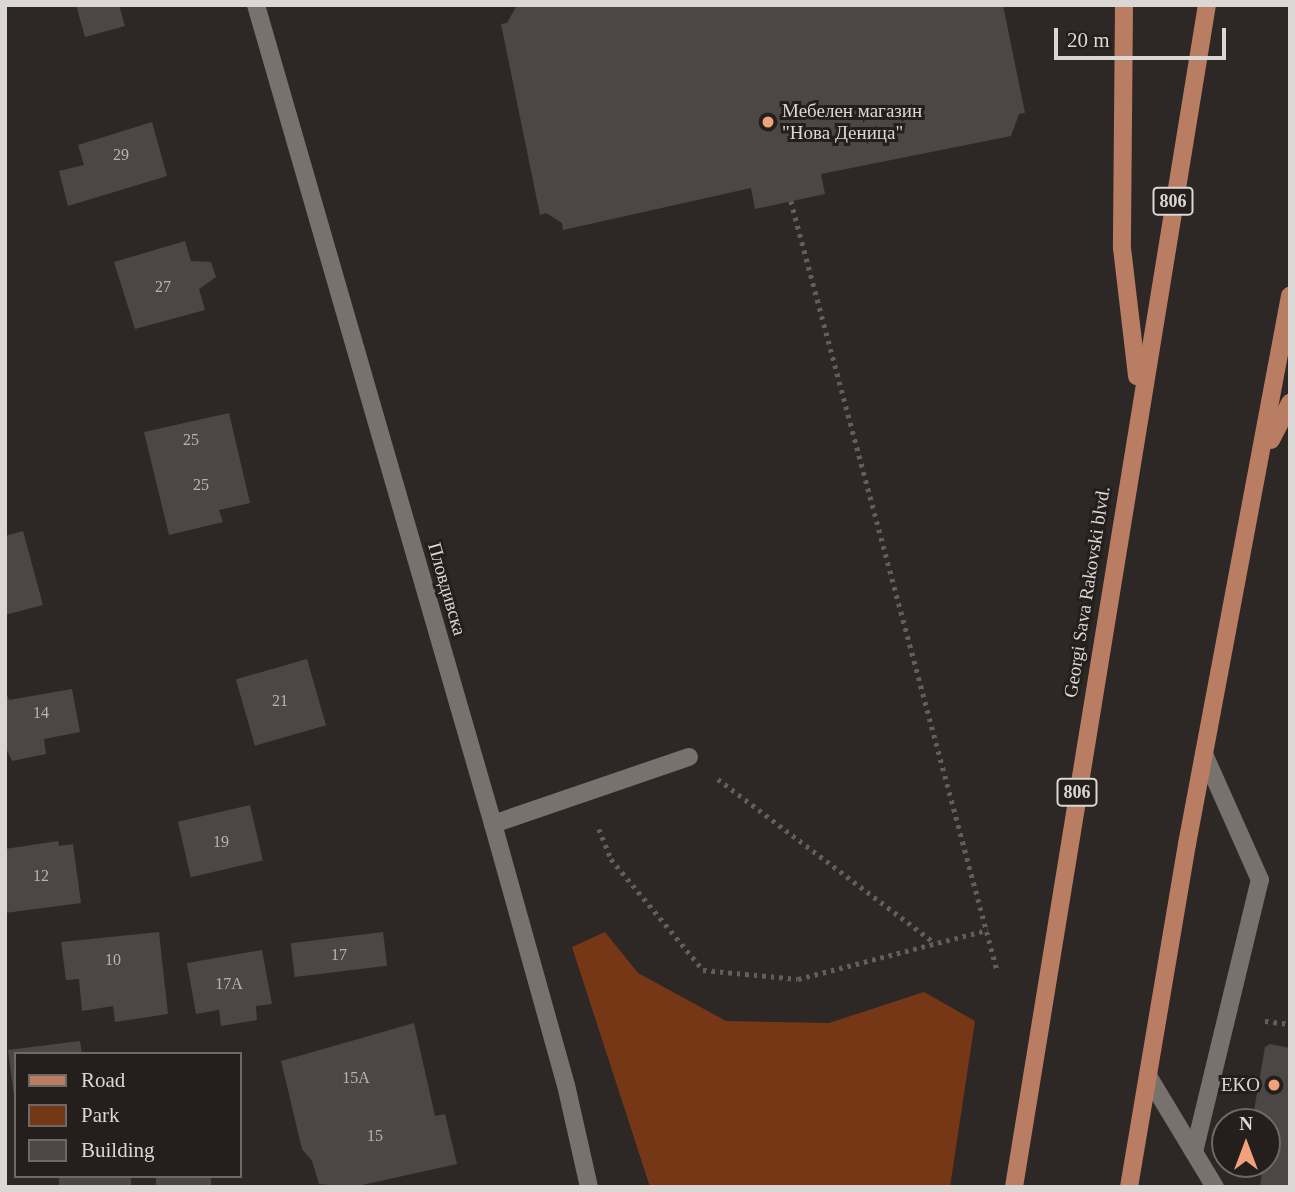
<!DOCTYPE html>
<meta charset="utf-8">
<style>
body{margin:0}
#map{position:relative;width:1295px;height:1192px;overflow:hidden;background:#2d2826;font-family:Georgia,serif}
div>[style]{position:absolute}
[style*='--x']{left:calc(var(--x)*1px);top:calc(var(--y)*1px);width:calc(var(--w)*1px);rotate:calc(var(--a)*1deg)}
.green>*{inset:0;background:#763716}
.building>*{inset:0;background:#4c4744;transform-origin:0 0}
.path>*{height:4.5px;margin-top:-2.25px;transform-origin:0;background:repeating-linear-gradient(90deg,#635e5c 0 3.5px,transparent 0 8.5px)}
.minor>*{height:18px;margin:-9px;padding:0 9px;transform-origin:9px;border-radius:9px;background:#78726f}
.major>*{height:18px;margin:-9px;padding:0 9px;transform-origin:9px;border-radius:9px;background:#b87d62}
.dots>*{width:19px;height:19px;translate:-50% -50%;box-sizing:border-box;border:4px solid #241f1c;border-radius:50%}
span{translate:-50% -50%;white-space:nowrap;text-align:center;line-height:1.15;-webkit-text-stroke:6px #241f1c;paint-order:stroke}
.number-label{font-size:16px;color:#b6b3b1}
.number-label span{-webkit-text-stroke-width:0}
.shield-label span{padding:2px 5px;background:#241f1c;border:2px solid;border-radius:5px;-webkit-text-stroke-width:0}
.shield-label{font-size:18px;color:#dad7d5;font-weight:700}
.poi-label{font-size:19px;color:#dad7d5}
.left{translate:0 -50%;text-align:left}
.right{translate:-100% -50%;text-align:right}
.street-label{font-size:19px;color:#dad7d5}
.frame{position:absolute;inset:0;border:7px solid #dad7d5;pointer-events:none}
.legend{position:absolute;left:14px;top:1052px;width:228px;height:126px;box-sizing:border-box;background:#241f1c;border:2px solid #6d6966;margin:0;padding:9px 12px;list-style:none;font-size:21px;color:#dad7d5}
.legend li{display:flex;align-items:center;gap:14px;height:35px}
.legend b{width:35px;border:2px solid #6d6966}
.north{position:absolute;left:1211px;top:1108px;width:70px;height:70px;box-sizing:border-box;background:#241f1c;border:2px solid #6d6966;border-radius:50%;rotate:0deg;font-size:19px;font-weight:700;line-height:28px;text-align:center;color:#dad7d5}
.north::after{content:'';display:block;margin:auto;width:24px;height:32px;background:#f1a17c;clip-path:polygon(50% 0,100% 100%,50% 72%,0 100%)}
.scale{position:absolute;left:1054px;top:28px;width:172px;height:32px;box-sizing:border-box;border:4px solid #dad7d5;border-top:0;padding-left:9px;font-size:21px;line-height:24px;white-space:nowrap;color:#dad7d5;-webkit-text-stroke:5px #241f1c;paint-order:stroke}
</style>
<div id="map">
<div class="green">
<i style="clip-path:polygon(605px 932px,638px 973px,726px 1021px,829px 1023px,924px 992px,975px 1021px,950px 1187px,650px 1187px,572px 947px)"></i>
</div>
<div class="building">
<i style="clip-path:polygon(76px 5px,119px 5px,125px 26px,85px 37px)"></i>
<i style="clip-path:polygon(517px 5px,1003px 5px,1025px 113px,1019px 114px,1011px 136px,821px 174px,825px 194px,755px 209px,751px 188px,563px 230px,562px 223px,546px 213px,540px 215px,501px 24px,507px 23px)"></i>
<i style="clip-path:polygon(152px 122px,167px 176px,68px 206px,59px 171px,84px 165px,78px 145px)"></i>
<i style="clip-path:polygon(185px 241px,191px 261px,211px 262px,216px 277px,199px 289px,205px 310px,135px 329px,114px 262px)"></i>
<i style="clip-path:polygon(229px 413px,250px 503px,219px 510px,223px 522px,169px 535px,144px 432px)"></i>
<i style="clip-path:polygon(23px 531px,43px 605px,5px 615px,5px 536px)"></i>
<i style="left:307px;top:659px;width:69px;height:74px;rotate:74deg"></i>
<i style="clip-path:polygon(72px 689px,80px 732px,44px 739px,46px 754px,12px 761px,5px 746px,5px 691px,9px 700px)"></i>
<i style="left:250px;top:805px;width:57px;height:74px;rotate:77deg"></i>
<i style="clip-path:polygon(58px 841px,59px 846px,73px 844px,81px 903px,5px 913px,5px 849px)"></i>
<i style="clip-path:polygon(159px 932px,168px 1014px,115px 1022px,113px 1006px,82px 1011px,79px 979px,66px 980px,61px 942px)"></i>
<i style="left:383px;top:932px;width:34px;height:93px;rotate:83deg"></i>
<i style="clip-path:polygon(262px 950px,272px 1004px,256px 1006px,257px 1020px,221px 1026px,219px 1010px,196px 1014px,187px 963px)"></i>
<i style="clip-path:polygon(414px 1023px,435px 1116px,445px 1114px,457px 1164px,353px 1187px,319px 1184px,312px 1161px,302px 1149px,281px 1061px)"></i>
<i style="clip-path:polygon(80px 1041px,82px 1054px,16px 1054px,14px 1096px,8px 1050px)"></i>
<i style="clip-path:polygon(1270px 1044px,1290px 1048px,1290px 1187px,1260px 1187px,1263px 1164px,1267px 1164px,1267px 1122px,1252px 1122px,1265px 1047px)"></i>
<i style="left:59px;top:1176px;width:72px;height:11px"></i>
<i style="left:156px;top:1176px;width:55px;height:11px"></i>
</div>
<div class="path">
<i style="--x:791;--y:201;--w:796;--a:75"></i>
<i style="--x:718;--y:779;--w:272;--a:37.1"></i>
<i style="--x:599;--y:829;--w:32;--a:68"></i>
<i style="--x:611;--y:859;--w:144;--a:50.3"></i>
<i style="--x:703;--y:970;--w:95;--a:5.4"></i>
<i style="--x:798;--y:979;--w:196;--a:-14.5"></i>
<i style="--x:1265;--y:1021;--w:25;--a:7"></i>
</div>
<div class="minor">
<i style="--x:256;--y:5;--w:853;--a:73.86"></i>
<i style="--x:493;--y:824;--w:271;--a:74.4"></i>
<i style="--x:566;--y:1085;--w:105;--a:77.3"></i>
<i style="--x:493;--y:824;--w:207;--a:-18.9"></i>
<i style="--x:1148;--y:1076;--w:130;--a:58.9"></i>
<i style="--x:1194;--y:1152;--w:280;--a:-76.4"></i>
<i style="--x:1260;--y:880;--w:138;--a:-114"></i>
</div>
<div class="major">
<i style="--x:1124;--y:5;--w:243;--a:90.5"></i>
<i style="--x:1122;--y:248;--w:129;--a:83.3"></i>
<i style="--x:1271;--y:440;--w:42;--a:-62.8"></i>
<i style="--x:1014;--y:1187;--w:1198;--a:-80.73"></i>
<i style="--x:1129;--y:1187;--w:348;--a:-80.4"></i>
<i style="--x:1187;--y:844;--w:558;--a:-79.36"></i>
</div>
<div class="dots">
<i style="left:768px;top:122px;background:#f1a17c"></i>
<i style="left:1274px;top:1085px;background:#f1a17c"></i>
</div>
<div class="number-label">
<span style="left:121px;top:155px">29</span>
<span style="left:163px;top:287px">27</span>
<span style="left:191px;top:440px">25</span>
<span style="left:201px;top:485px">25</span>
<span style="left:280px;top:701px">21</span>
<span style="left:41px;top:713px">14</span>
<span style="left:221px;top:842px">19</span>
<span style="left:41px;top:876px">12</span>
<span style="left:339px;top:955px">17</span>
<span style="left:113px;top:960px">10</span>
<span style="left:229px;top:984px">17А</span>
<span style="left:356px;top:1078px">15А</span>
<span style="left:375px;top:1136px">15</span>
</div>
<div class="shield-label">
<span style="left:1173px;top:201px">806</span>
<span style="left:1077px;top:792px">806</span>
</div>
<div class="poi-label">
<span class="left" style="left:782px;top:122px">Мебелен магазин<br>"Нова Деница"</span>
<span class="right" style="left:1260px;top:1085px">EKO</span>
</div>
<div class="street-label">
<span style="left:447px;top:589px;rotate:74deg">Пловдивска</span>
<span style="left:1087px;top:592px;rotate:-81deg">Georgi Sava Rakovski blvd.</span>
</div>
<div class="frame"></div>
<ul class="legend">
<li><b style="height:9px;background:#b87d62"></b>Road</li>
<li><b style="height:19px;background:#763716"></b>Park</li>
<li><b style="height:19px;background:#4c4744"></b>Building</li>
</ul>
<div class="north">N</div>
<div class="scale">20 m</div>
</div>
